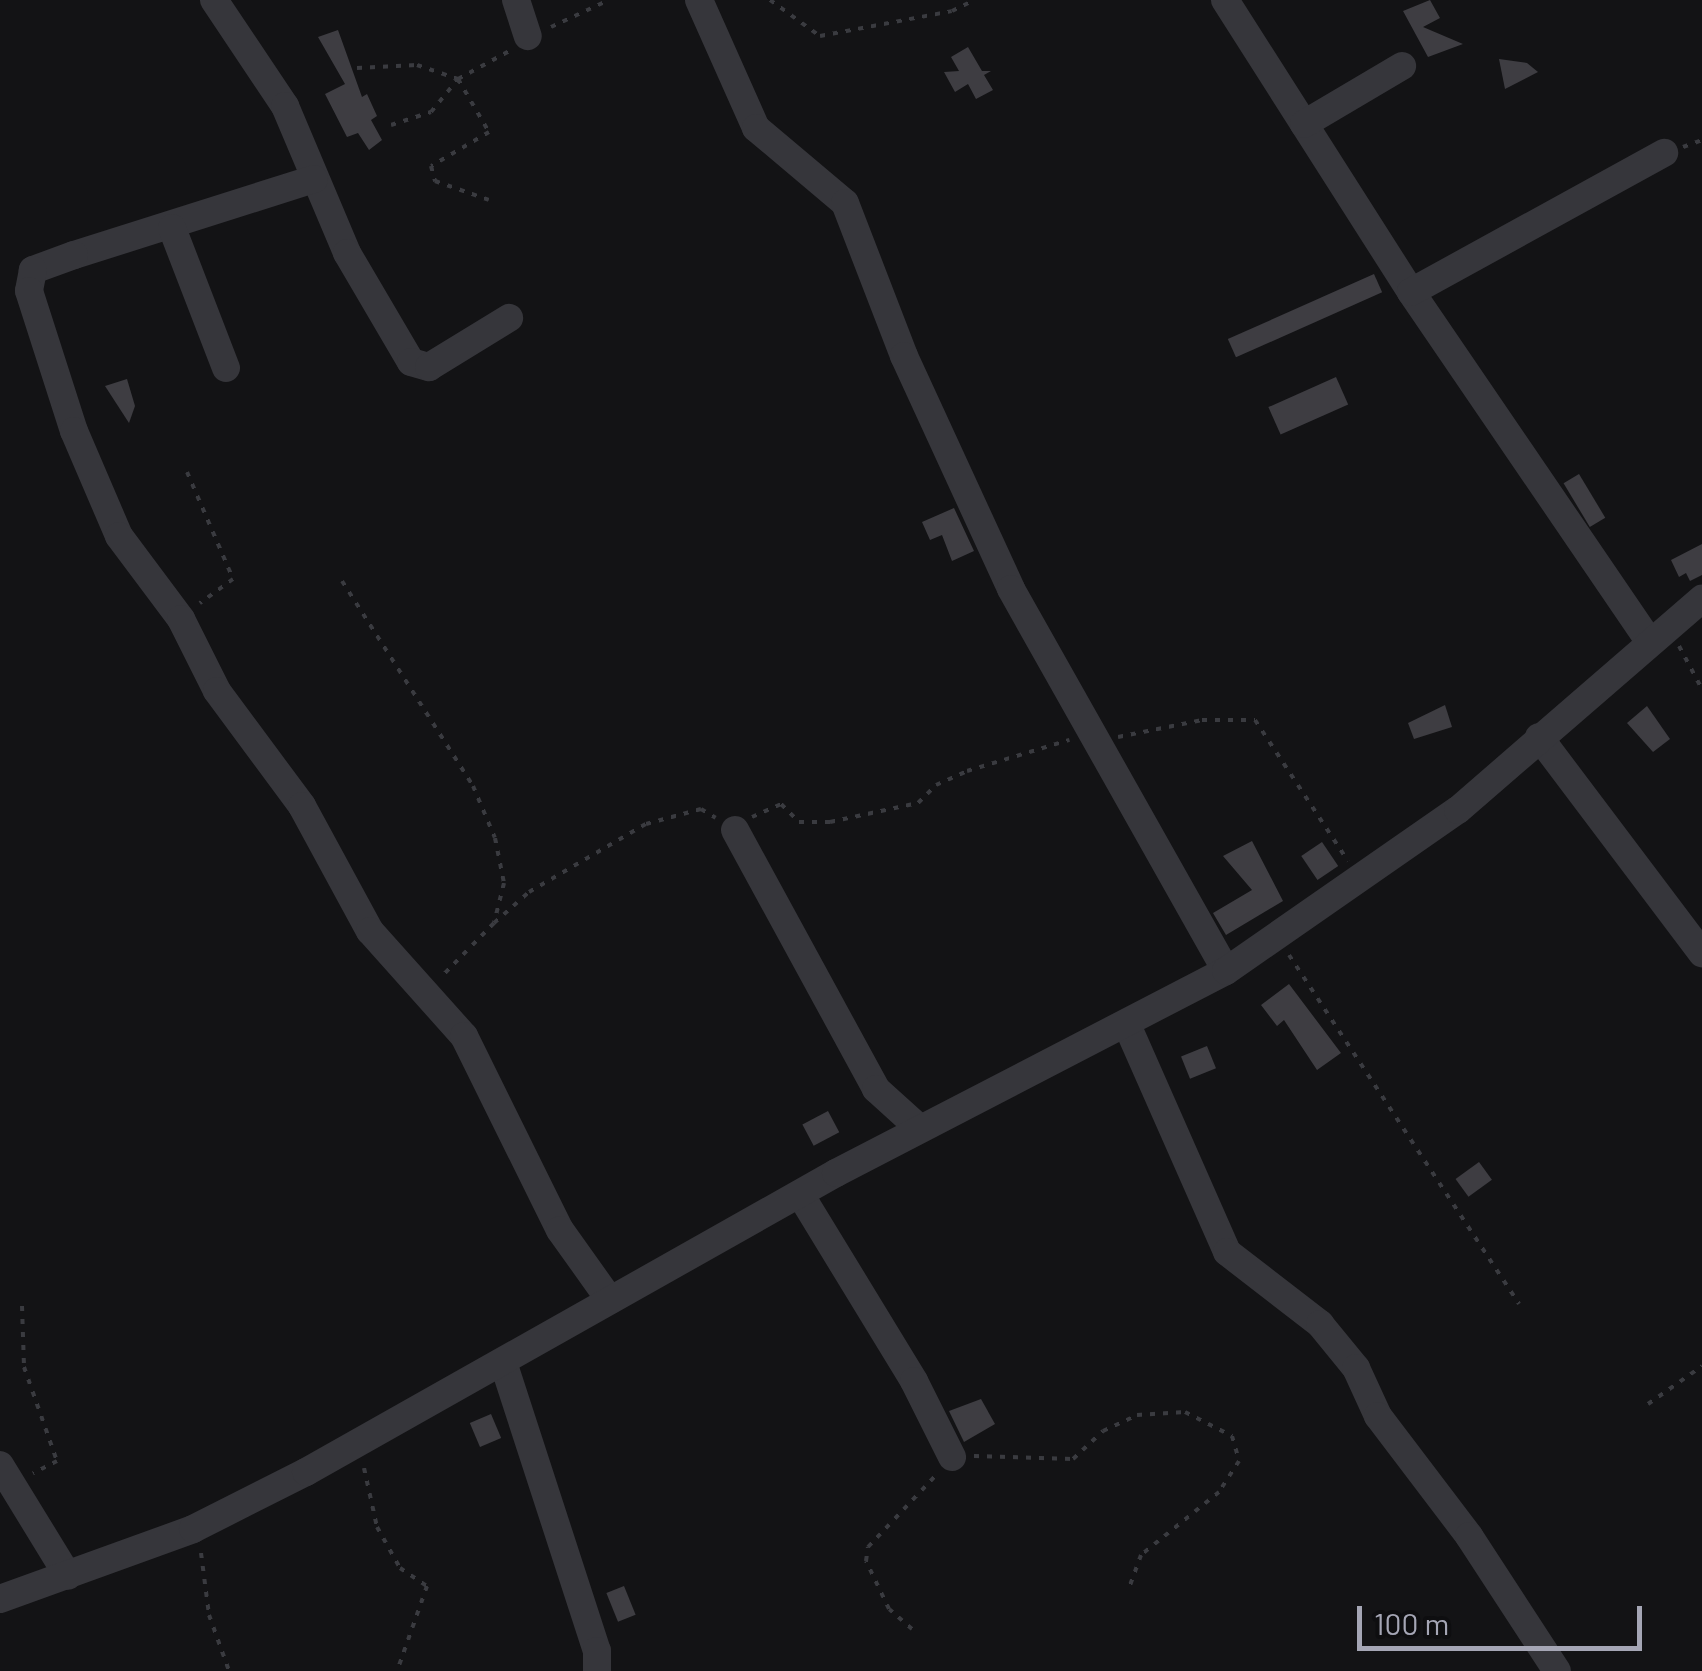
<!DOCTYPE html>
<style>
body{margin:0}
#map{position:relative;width:1702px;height:1671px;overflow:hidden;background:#131315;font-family:Barlow,sans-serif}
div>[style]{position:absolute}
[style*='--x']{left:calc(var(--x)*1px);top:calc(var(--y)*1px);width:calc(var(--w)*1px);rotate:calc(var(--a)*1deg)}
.building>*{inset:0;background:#3e3d42;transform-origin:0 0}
.path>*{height:4px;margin-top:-2px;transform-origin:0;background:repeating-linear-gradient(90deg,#3a3b40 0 5px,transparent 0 13px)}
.minor>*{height:28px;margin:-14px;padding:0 14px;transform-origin:14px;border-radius:14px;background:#36363b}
span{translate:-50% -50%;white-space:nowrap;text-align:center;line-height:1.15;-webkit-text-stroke:8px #0e0e10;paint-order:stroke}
.scale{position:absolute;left:1357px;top:1606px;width:285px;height:45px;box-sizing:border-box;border:5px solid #a5a6b5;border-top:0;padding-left:12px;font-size:30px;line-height:35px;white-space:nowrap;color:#a5a6b5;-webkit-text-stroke:8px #0e0e10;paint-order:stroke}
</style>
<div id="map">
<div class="building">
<i style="clip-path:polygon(1430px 0,1440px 18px,1423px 27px,1463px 44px,1428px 57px,1403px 11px)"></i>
<i style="clip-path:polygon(338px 30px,362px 97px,367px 94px,377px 116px,371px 120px,382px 140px,369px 150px,358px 133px,347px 137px,325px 94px,345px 84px,318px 37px)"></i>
<i style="clip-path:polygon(968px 47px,982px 71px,991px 71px,984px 75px,993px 90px,976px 99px,968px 84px,955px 92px,944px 72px,959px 71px,951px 57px)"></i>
<i style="clip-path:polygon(1499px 59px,1527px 63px,1538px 72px,1505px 89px)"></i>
<i style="left:1374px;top:274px;width:20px;height:160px;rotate:66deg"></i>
<i style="left:1336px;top:377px;width:30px;height:74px;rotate:66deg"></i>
<i style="clip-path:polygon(127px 379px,135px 406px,129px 423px,105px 386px)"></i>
<i style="left:1579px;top:474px;width:51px;height:18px;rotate:59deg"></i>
<i style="clip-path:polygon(954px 508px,974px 551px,952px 561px,942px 535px,930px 540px,922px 522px)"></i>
<i style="clip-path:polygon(1702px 544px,1702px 575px,1690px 581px,1686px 573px,1679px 577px,1671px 560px)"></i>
<i style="clip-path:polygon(1445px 705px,1452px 727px,1414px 739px,1408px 723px)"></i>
<i style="clip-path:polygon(1647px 706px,1670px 739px,1653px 752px,1627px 723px)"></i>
<i style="clip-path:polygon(1252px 841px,1283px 901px,1226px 935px,1213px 913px,1252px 890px,1223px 856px)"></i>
<i style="left:1322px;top:842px;width:29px;height:25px;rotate:56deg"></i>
<i style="clip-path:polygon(1289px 984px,1341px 1053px,1317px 1070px,1284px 1020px,1277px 1026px,1261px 1005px)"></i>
<i style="left:1207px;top:1046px;width:24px;height:28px;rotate:68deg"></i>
<i style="left:828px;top:1111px;width:24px;height:29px;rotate:62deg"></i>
<i style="left:1479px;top:1162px;width:22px;height:29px;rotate:54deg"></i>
<i style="clip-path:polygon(981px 1399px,995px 1424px,964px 1442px,949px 1411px)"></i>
<i style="left:491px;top:1414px;width:26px;height:23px;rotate:67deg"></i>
<i style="left:624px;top:1586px;width:31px;height:19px;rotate:68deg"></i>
</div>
<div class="path">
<i style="--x:770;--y:0;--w:62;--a:35.8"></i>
<i style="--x:820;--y:36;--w:134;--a:-10.7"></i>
<i style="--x:952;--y:11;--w:25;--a:-26"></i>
<i style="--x:551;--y:27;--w:64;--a:-25"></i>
<i style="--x:357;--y:68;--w:60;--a:-2.9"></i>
<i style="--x:417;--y:65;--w:43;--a:18.9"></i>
<i style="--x:458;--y:79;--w:61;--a:59.7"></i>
<i style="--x:489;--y:132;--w:67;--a:149.6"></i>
<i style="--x:431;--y:166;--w:16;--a:75"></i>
<i style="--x:435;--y:181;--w:57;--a:19.4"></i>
<i style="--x:391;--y:125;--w:42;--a:-18"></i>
<i style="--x:431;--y:112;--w:43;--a:-50.7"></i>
<i style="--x:458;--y:79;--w:63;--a:-28.6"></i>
<i style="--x:1683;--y:147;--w:20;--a:-20"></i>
<i style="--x:187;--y:472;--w:116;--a:66.7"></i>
<i style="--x:233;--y:579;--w:41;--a:144"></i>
<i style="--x:342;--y:581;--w:243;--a:57.4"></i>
<i style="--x:473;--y:786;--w:56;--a:67.1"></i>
<i style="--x:495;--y:838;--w:46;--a:78.7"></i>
<i style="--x:504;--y:883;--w:41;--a:104"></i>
<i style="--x:494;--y:923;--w:74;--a:134.5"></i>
<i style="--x:1679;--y:646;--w:49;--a:61.9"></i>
<i style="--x:1118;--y:737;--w:86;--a:-11.4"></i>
<i style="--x:1202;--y:720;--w:53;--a:0"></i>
<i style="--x:1255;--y:720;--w:169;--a:56.6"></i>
<i style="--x:752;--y:817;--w:32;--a:-24"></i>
<i style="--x:781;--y:804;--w:25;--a:45"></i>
<i style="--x:799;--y:822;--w:31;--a:0"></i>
<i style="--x:830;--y:822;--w:90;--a:-12.2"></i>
<i style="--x:918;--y:803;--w:25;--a:-45"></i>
<i style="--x:936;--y:785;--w:34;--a:-24"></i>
<i style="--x:967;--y:771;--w:107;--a:-16.9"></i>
<i style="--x:494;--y:923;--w:47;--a:-41.5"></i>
<i style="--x:529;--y:892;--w:135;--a:-30.2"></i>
<i style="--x:646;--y:824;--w:57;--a:-15.3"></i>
<i style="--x:701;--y:809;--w:17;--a:31"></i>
<i style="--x:1289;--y:955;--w:418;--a:56.6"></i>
<i style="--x:22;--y:1306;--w:61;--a:88.1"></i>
<i style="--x:24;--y:1367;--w:100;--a:70.7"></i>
<i style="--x:57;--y:1461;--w:27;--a:153"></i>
<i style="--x:1648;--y:1404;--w:66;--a:-35.1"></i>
<i style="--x:974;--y:1456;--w:99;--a:1.7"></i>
<i style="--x:1073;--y:1459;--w:41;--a:-43"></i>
<i style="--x:1103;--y:1431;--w:38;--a:-25"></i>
<i style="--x:1137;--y:1415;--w:48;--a:-3.6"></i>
<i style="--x:1185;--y:1412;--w:53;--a:27.1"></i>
<i style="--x:1232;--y:1436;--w:26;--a:74"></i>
<i style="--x:1239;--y:1461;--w:37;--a:123"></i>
<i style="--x:1219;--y:1492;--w:100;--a:141.1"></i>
<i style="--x:1141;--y:1555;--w:38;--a:110"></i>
<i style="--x:364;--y:1468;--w:60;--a:77.6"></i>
<i style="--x:377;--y:1527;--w:47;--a:60.7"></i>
<i style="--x:400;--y:1568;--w:32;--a:34"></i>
<i style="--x:427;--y:1586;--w:90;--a:109.4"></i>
<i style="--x:201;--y:1553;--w:63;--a:82.6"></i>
<i style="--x:209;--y:1615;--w:59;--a:70.3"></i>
<i style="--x:912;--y:1629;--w:30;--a:-139"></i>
<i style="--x:889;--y:1609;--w:53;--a:-115.6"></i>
<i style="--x:866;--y:1561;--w:14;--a:-82"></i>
<i style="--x:868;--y:1547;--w:100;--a:-46.6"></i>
</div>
<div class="minor">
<i style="--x:214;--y:0;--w:128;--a:56.2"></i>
<i style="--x:285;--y:106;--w:160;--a:67.1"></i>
<i style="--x:347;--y:253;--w:126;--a:59.6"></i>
<i style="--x:411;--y:362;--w:19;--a:16"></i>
<i style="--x:429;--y:367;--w:94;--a:-31.5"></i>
<i style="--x:516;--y:0;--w:38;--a:72"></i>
<i style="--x:699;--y:0;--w:140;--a:66"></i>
<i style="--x:756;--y:128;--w:116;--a:40.1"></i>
<i style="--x:845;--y:203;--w:164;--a:68.9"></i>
<i style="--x:904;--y:356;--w:256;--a:65.3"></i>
<i style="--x:1011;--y:589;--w:438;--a:60.6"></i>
<i style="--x:1225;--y:0;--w:346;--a:57.5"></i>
<i style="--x:1411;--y:292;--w:421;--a:55.7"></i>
<i style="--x:1304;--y:124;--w:114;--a:-30.6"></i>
<i style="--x:314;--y:179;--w:252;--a:162.4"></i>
<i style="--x:74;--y:255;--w:44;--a:159.9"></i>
<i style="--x:33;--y:270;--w:21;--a:101"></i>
<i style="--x:29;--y:291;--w:147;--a:72.2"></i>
<i style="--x:74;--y:431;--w:114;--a:66.8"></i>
<i style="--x:119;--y:536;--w:104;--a:53.2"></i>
<i style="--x:181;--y:619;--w:80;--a:63.4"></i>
<i style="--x:217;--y:691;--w:143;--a:53.5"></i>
<i style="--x:302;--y:806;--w:142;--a:61.5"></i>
<i style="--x:370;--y:931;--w:141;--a:48.2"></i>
<i style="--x:464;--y:1036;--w:216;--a:63.7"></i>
<i style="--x:560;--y:1230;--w:86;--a:54.5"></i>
<i style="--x:172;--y:228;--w:150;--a:68.9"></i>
<i style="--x:1411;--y:292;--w:289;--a:-28.8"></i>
<i style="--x:1539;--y:737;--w:271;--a:53"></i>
<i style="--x:735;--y:830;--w:295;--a:61.4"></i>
<i style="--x:876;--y:1089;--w:58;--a:42.2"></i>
<i style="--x:1127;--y:1025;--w:248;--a:66.2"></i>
<i style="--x:1227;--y:1252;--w:118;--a:37.7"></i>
<i style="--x:1320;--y:1324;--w:57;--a:50.7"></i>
<i style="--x:1356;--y:1368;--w:53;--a:65.4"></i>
<i style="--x:1378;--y:1416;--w:151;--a:52.8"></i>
<i style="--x:1469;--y:1536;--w:161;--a:56.9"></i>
<i style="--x:800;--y:1194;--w:219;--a:58.6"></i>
<i style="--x:914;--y:1381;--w:85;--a:63.4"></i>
<i style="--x:503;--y:1362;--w:304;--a:72"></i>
<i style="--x:597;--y:1651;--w:20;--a:90"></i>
<i style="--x:0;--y:1465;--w:130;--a:58.5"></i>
<i style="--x:0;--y:1599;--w:205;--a:-19.9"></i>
<i style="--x:193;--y:1529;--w:127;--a:-26.8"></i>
<i style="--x:306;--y:1472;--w:609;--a:-29.43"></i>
<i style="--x:836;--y:1173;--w:439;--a:-27.4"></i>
<i style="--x:1226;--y:971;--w:282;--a:-34.8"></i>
<i style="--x:1458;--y:810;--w:323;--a:-40.9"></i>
</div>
<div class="scale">100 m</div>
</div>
